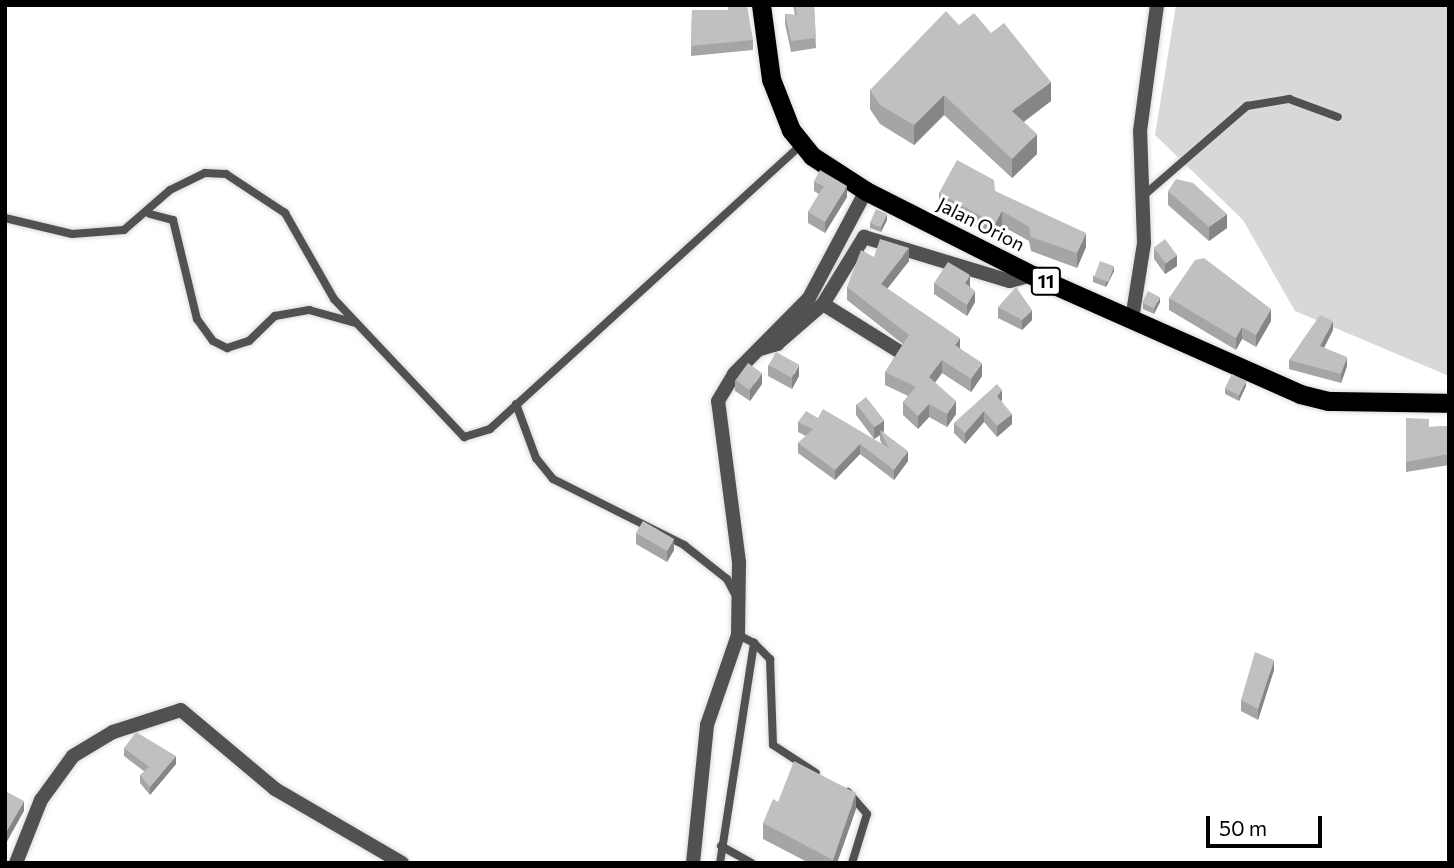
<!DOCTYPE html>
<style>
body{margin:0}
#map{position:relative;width:1454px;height:868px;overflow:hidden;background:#fff;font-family:Commissioner,sans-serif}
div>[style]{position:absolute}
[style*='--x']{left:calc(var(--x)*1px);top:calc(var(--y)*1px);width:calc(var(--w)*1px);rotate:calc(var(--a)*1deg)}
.green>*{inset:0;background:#d8d8d8}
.roads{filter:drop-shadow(0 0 2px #dbdbdb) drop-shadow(0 0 2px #dbdbdb)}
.service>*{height:8px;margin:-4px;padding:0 4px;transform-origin:4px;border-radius:4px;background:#515151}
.minor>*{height:14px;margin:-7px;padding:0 7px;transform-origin:7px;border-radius:7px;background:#515151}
.trunk>*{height:19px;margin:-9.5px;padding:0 9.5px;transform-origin:9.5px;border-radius:9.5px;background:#000}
.wall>*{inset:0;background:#a5a5a5}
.shaded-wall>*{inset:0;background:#868686}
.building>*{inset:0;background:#c0c0c0;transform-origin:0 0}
span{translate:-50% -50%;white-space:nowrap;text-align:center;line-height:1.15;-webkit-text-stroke:6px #fff;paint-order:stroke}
.shield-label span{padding:2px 5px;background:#fff;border:2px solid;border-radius:5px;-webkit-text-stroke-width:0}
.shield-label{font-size:18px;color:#000;font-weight:700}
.street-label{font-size:19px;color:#000}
.frame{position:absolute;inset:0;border:7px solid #000;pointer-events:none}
.scale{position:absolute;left:1206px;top:816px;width:116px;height:32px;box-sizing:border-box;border:4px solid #000;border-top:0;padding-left:9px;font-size:21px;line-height:24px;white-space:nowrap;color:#000;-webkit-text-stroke:5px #fff;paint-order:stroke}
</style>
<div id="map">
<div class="green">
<i style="clip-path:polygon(1176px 5px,1449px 5px,1449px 376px,1295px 311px,1243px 220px,1155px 135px)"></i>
</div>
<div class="roads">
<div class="service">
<i style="--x:1143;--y:196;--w:138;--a:-40.9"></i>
<i style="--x:1247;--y:106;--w:43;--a:-9.5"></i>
<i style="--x:1289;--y:99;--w:52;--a:20.2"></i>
<i style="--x:150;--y:214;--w:24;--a:15"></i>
<i style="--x:173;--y:220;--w:102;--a:76.4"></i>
<i style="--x:197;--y:319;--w:27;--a:54"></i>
<i style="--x:213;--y:341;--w:16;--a:27"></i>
<i style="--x:227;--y:348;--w:23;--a:-18"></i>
<i style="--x:249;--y:341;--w:36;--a:-44"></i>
<i style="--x:275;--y:316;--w:35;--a:-10"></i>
<i style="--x:309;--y:310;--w:49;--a:15.5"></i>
<i style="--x:5;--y:218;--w:69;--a:13.4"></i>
<i style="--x:72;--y:234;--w:52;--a:-4.4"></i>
<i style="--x:124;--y:230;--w:61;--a:-41"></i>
<i style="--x:170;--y:190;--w:39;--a:-26"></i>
<i style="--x:205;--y:173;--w:21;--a:3"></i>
<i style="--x:226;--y:174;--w:71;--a:33.5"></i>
<i style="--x:285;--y:213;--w:99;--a:60.3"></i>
<i style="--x:334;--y:299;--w:190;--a:46.7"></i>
<i style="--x:464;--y:437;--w:27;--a:-17"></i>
<i style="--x:490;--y:429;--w:421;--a:-42.4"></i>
<i style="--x:516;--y:404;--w:58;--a:69.7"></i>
<i style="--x:536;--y:458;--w:27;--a:51"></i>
<i style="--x:553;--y:479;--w:147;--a:26.7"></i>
<i style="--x:684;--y:545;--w:55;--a:38.3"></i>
<i style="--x:727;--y:579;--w:19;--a:62"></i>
<i style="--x:754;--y:643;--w:23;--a:45"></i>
<i style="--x:770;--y:659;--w:86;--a:88"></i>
<i style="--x:773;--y:745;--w:51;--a:33.1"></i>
<i style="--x:848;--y:792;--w:29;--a:49"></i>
<i style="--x:867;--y:814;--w:51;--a:107"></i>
<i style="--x:721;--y:846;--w:35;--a:29"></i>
<i style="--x:720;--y:863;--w:223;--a:-81.2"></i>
<i style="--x:754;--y:643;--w:18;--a:-153"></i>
</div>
<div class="minor">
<i style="--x:823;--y:304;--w:91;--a:31.9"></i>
<i style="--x:1132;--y:319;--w:77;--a:-81"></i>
<i style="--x:1144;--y:243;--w:112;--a:-92"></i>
<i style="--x:1140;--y:131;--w:127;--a:-82.3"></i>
<i style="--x:760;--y:349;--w:18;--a:-16"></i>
<i style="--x:777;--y:344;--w:61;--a:-41"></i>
<i style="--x:823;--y:304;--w:79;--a:-58.5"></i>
<i style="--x:864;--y:237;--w:152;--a:16.8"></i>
<i style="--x:1010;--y:281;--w:23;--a:-15"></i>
<i style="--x:16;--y:863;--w:68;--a:-68.4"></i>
<i style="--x:41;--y:800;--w:54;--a:-54"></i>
<i style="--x:73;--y:756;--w:47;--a:-31"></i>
<i style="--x:113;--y:732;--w:71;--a:-17.9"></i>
<i style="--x:181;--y:710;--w:123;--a:40"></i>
<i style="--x:275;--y:789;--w:147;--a:30.2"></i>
<i style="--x:693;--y:863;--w:139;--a:-84.2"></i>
<i style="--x:707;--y:725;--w:95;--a:-71"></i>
<i style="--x:738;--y:635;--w:73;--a:-89.2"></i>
<i style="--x:739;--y:562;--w:162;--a:-97.4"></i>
<i style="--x:718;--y:401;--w:31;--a:-59"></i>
<i style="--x:734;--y:374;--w:107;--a:-45.4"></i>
<i style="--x:809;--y:298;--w:121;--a:-62"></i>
</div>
<div class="trunk">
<i style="--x:761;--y:5;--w:75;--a:82.3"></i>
<i style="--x:771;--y:79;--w:55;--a:68.6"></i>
<i style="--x:791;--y:130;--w:33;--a:51"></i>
<i style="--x:812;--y:156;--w:64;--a:32.9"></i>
<i style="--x:866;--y:191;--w:186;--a:26.8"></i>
<i style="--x:1032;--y:275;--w:293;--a:23.9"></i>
<i style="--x:1300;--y:394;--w:29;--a:14"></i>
<i style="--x:1328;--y:401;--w:121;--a:0.9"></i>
</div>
</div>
<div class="wall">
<i style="clip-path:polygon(793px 5px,814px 5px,816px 48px,791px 52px,785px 24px,785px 14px,795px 15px)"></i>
<i style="clip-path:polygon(692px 10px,728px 10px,753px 40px,753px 50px,691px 56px)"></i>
<i style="clip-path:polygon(959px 25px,1051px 101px,1024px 122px,1037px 154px,1012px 178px,944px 115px,914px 145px,880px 124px,870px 109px,870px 90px)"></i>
<i style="clip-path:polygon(814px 181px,847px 197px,825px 233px,808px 223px,808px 212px,819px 194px,814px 191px)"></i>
<i style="clip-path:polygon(995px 191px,1086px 247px,1077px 268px,1031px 251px,1029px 241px,1002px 226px,995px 238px,939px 207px,939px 193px)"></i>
<i style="clip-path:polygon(1168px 191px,1227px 228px,1209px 241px,1168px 205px)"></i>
<i style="clip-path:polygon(887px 220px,881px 232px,870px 228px,870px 223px)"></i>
<i style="clip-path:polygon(1154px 248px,1177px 266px,1165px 274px,1154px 259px)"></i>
<i style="clip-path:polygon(874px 257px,909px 261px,887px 288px,960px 348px,982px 376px,971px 392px,942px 373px,935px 383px,956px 414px,947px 427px,929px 417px,918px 429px,903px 415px,903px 402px,908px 396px,885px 385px,885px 372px,903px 344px,847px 300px,847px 287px)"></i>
<i style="clip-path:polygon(1114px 271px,1106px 287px,1093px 282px,1093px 276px)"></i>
<i style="clip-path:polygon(934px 283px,970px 286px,975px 302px,967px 316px,934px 294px)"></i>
<i style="clip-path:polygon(1169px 298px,1271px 321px,1256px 347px,1242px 339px,1236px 350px,1169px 310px)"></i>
<i style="clip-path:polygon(1160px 302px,1154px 314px,1143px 309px,1143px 303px)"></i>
<i style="clip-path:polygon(998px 307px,1032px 320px,1022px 330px,998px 318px)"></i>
<i style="clip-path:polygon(1333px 330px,1324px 348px,1347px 366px,1341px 383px,1289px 369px,1289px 360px)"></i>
<i style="clip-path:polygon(768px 365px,799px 376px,792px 389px,768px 376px)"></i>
<i style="clip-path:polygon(735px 380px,762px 384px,750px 401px,735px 391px)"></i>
<i style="clip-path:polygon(1246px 386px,1239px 401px,1225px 394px,1225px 388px)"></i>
<i style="clip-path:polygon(1002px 400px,1001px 402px,1012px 424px,997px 437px,984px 422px,965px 444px,954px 433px,954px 423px)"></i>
<i style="clip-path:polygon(856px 404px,884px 431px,883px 432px,908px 461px,894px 480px,860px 454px,835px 480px,798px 453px,798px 443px,806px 436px,798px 432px,798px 422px,818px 418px,882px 444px,880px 440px,880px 435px,874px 439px,856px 415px)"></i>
<i style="clip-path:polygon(1406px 418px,1429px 427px,1449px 426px,1449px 465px,1406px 472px)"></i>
<i style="clip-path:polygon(636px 533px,674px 550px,667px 562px,636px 544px)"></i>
<i style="clip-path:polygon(1274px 670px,1258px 720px,1241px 711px,1241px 700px)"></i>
<i style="clip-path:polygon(124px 748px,176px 764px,150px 795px,140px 783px,140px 775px,145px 772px,124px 756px)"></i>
<i style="clip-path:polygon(856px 809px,837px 863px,809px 863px,763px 839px,763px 823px)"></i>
</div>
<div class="shaded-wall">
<i style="clip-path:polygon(1051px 82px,1051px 101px,1012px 130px,1012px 111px)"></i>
<i style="clip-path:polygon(944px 95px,944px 115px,914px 145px,914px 125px)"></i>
<i style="clip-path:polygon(1037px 134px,1037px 154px,1012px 178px,1012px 159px)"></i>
<i style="clip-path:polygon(847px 186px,847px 197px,825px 233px,825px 222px)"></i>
<i style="clip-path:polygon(1002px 211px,1002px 226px,995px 238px,995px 224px)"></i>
<i style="clip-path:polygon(887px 214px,887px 220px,881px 232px,881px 227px)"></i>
<i style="clip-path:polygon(1227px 214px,1227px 228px,1209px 241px,1209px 227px)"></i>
<i style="clip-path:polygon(1086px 233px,1086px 247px,1077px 268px,1077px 253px)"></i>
<i style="clip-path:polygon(909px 248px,909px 261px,881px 297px,881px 284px)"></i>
<i style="clip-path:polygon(1177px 255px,1177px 266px,1165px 274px,1165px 264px)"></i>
<i style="clip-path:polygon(1114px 266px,1114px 271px,1106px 287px,1106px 282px)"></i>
<i style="clip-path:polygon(970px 275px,970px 286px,965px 294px,965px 283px)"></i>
<i style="clip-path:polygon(975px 291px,975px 302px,967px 316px,967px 305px)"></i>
<i style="clip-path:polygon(1160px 297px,1160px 302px,1154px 314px,1154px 309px)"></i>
<i style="clip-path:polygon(1271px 309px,1271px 321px,1256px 347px,1256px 335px)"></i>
<i style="clip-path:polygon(1032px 310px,1032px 320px,1022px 330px,1022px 320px)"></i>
<i style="clip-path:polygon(1333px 321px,1333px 330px,1320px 355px,1320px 346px)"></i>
<i style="clip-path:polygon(1242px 327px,1242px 339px,1236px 350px,1236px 338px)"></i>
<i style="clip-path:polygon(960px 338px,960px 351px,955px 345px)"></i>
<i style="clip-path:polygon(1347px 357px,1347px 366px,1341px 383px,1341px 374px)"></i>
<i style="clip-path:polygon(942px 360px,942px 373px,929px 390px,929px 377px)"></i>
<i style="clip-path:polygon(982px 363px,982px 376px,971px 392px,971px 379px)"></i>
<i style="clip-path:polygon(799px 365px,799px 376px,792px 389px,792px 378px)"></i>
<i style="clip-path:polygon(762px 373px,762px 384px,750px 401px,750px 390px)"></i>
<i style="clip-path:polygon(1246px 381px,1246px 386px,1239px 401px,1239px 395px)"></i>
<i style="clip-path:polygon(1002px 390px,1002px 400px,997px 407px,997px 396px)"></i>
<i style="clip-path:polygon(956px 401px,956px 414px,947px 427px,947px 414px)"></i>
<i style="clip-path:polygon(929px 404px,929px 417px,918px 429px,918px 416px)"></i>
<i style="clip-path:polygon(984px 411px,984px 422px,965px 444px,965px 433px)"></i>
<i style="clip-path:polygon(1012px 414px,1012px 424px,997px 437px,997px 426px)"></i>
<i style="clip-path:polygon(884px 420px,884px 431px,881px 433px,880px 430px,880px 435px,874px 439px,874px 428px)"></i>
<i style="clip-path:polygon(860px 444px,860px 454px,835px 480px,835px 470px)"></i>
<i style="clip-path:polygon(908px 451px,908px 461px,894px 480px,894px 470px)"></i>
<i style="clip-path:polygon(674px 539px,674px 550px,667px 562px,667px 551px)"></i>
<i style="clip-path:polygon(1274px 660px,1274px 670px,1258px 720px,1258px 709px)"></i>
<i style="clip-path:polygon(176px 756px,176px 764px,150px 795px,150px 787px)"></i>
<i style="clip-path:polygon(856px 793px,856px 809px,837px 863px,833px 863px,833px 860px)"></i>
<i style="clip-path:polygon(24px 801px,24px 811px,5px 845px,5px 834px)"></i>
</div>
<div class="building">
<i style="clip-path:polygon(728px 5px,747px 5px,753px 40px,691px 46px,692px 10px,728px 10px)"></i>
<i style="clip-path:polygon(795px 5px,814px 5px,816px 38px,791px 41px,785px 14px,797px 15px)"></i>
<i style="clip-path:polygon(946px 11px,959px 25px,974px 13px,991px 33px,1004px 23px,1051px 82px,1012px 111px,1037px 134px,1012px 159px,944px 95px,914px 125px,880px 105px,870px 90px)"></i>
<i style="clip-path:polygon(957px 160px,994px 180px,995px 191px,1086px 233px,1077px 253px,1031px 237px,1029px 227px,1002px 211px,995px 224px,939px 193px)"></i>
<i style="clip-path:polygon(820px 170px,847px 186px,825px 222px,808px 212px,824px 186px,814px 181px)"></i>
<i style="clip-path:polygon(1176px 179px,1193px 183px,1227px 214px,1209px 227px,1168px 191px)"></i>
<i style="left:876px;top:209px;width:12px;height:15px;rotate:24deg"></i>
<i style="clip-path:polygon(880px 239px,909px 248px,881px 284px,960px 338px,955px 345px,982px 363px,971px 379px,942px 360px,929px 377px,956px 401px,947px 414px,929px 404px,918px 416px,903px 402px,916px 387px,885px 372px,909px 335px,847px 287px,861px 250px,874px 257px)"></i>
<i style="left:1165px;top:239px;width:20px;height:14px;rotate:53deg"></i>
<i style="clip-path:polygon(1204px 258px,1271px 309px,1256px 335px,1242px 327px,1236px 338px,1169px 298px,1195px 260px)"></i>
<i style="left:1100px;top:261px;width:15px;height:17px;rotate:20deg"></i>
<i style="clip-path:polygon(948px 262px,970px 275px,965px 283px,975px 291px,967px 305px,934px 283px)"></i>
<i style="clip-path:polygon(1016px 287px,1032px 310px,1022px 320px,998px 307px)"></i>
<i style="left:1148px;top:291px;width:13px;height:13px;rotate:27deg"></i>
<i style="clip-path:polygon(1320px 315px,1333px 321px,1320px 346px,1347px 357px,1341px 374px,1289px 360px)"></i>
<i style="left:776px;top:352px;width:26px;height:15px;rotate:29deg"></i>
<i style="left:748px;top:363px;width:17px;height:21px;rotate:36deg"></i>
<i style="left:1232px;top:374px;width:16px;height:16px;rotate:27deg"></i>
<i style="clip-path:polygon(997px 384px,1002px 390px,997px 396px,1012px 414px,997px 426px,984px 411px,965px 433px,954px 423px)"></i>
<i style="left:866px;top:397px;width:29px;height:12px;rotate:52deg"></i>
<i style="clip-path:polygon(823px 409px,889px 448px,880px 430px,908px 451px,894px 470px,860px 444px,835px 470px,798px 443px,813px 429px,798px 422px,806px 411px,818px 418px)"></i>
<i style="clip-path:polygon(1406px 418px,1429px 419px,1429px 427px,1449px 426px,1449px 454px,1406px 462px)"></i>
<i style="left:643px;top:521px;width:36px;height:14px;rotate:30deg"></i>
<i style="clip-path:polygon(1255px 652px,1274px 660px,1258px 709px,1241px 700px)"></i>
<i style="clip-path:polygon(136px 732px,176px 756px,150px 787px,140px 775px,149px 767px,124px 748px)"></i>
<i style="clip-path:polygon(794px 761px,856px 793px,833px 860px,763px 823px,773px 799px,778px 802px)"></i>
<i style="clip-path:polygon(5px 791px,24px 801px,5px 834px)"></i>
</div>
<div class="shield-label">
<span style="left:1046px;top:281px">11</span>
</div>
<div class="street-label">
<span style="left:981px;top:224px;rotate:27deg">Jalan Orion</span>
</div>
<div class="frame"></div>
<div class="scale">50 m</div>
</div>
